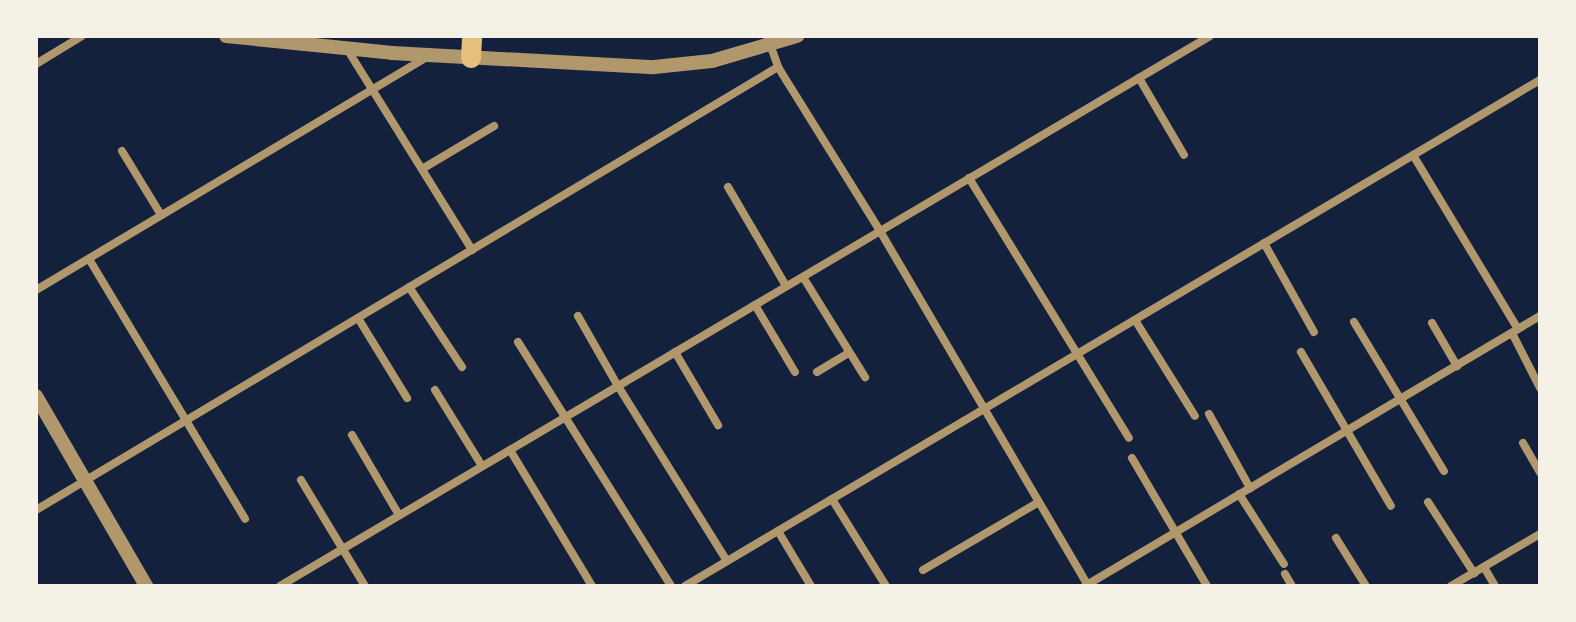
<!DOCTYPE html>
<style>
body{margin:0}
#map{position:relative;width:1576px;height:622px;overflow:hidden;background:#14213d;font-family:"Golos Text",sans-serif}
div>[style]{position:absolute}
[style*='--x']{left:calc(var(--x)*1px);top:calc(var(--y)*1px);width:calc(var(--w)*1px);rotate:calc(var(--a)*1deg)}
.minor>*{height:8px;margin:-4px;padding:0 4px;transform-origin:4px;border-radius:4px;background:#b1986c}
.tertiary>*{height:14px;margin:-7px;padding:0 7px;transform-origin:7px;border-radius:7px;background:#b1986c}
.primary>*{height:20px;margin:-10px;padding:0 10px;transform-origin:10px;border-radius:10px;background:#e5c07b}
span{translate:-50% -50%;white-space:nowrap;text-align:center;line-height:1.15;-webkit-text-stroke:8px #f6f1e7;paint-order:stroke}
.frame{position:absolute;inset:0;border:38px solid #f6f1e7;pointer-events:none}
</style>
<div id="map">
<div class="minor">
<i style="--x:767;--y:36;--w:33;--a:70"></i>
<i style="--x:778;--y:67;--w:193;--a:58.1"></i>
<i style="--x:880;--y:231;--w:411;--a:59.6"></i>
<i style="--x:347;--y:49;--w:237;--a:58.1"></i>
<i style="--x:36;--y:64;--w:54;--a:-31.3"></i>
<i style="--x:1139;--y:78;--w:89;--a:59.7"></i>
<i style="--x:122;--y:151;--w:75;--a:58.6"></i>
<i style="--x:1413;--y:155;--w:203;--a:58.9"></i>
<i style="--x:422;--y:169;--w:84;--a:-30.8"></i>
<i style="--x:969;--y:178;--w:305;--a:58.4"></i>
<i style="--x:728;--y:187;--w:115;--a:59.6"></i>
<i style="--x:1264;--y:243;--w:102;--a:60.7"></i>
<i style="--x:89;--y:259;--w:303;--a:59"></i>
<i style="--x:803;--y:277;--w:118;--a:58.2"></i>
<i style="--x:409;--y:287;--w:96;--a:56.5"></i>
<i style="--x:36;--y:290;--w:455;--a:-30.8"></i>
<i style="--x:755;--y:305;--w:78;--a:59.2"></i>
<i style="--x:578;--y:316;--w:81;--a:60.3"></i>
<i style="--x:618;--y:386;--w:206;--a:58.1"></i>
<i style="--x:358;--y:318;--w:94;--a:58.5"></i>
<i style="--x:1135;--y:320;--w:113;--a:58"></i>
<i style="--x:1354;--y:322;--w:174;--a:58.9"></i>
<i style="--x:1432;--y:323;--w:50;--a:59.8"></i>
<i style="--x:1512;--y:333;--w:62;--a:63"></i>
<i style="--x:518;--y:342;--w:288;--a:57.9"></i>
<i style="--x:675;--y:352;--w:85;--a:59.5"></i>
<i style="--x:1301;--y:352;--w:178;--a:59.7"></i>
<i style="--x:817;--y:372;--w:37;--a:-31"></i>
<i style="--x:435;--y:390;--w:89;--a:58.3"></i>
<i style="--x:1209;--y:414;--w:85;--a:61"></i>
<i style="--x:352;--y:435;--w:93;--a:59.6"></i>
<i style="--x:1523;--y:443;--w:34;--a:60"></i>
<i style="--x:510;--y:450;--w:159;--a:58.9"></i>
<i style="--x:1132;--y:458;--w:148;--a:59.6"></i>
<i style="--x:301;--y:480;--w:124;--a:58.9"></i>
<i style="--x:1239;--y:494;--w:83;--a:57.3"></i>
<i style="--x:832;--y:499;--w:102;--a:58.2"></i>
<i style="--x:1428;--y:502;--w:85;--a:57.1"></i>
<i style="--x:36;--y:510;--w:864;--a:-30.84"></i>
<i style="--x:778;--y:531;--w:64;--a:59"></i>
<i style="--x:1336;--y:538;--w:57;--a:58"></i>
<i style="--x:1484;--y:567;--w:22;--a:60"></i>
<i style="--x:923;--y:570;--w:134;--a:-30.4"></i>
<i style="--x:1285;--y:574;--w:14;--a:60"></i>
<i style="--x:280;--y:586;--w:1080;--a:-30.6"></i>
<i style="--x:685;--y:586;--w:994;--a:-30.62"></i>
<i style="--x:1085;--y:586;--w:529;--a:-30.69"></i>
<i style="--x:1451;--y:586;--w:103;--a:-30.3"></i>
</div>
<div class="tertiary">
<i style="--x:226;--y:36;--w:167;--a:5.8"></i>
<i style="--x:392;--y:53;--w:262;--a:3.1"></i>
<i style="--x:654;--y:67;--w:58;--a:-5.9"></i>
<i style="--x:712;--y:61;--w:89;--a:-16.4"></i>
<i style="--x:36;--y:396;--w:220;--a:59.9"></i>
</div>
<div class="primary">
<i style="--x:471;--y:58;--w:22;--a:-87"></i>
</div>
<div class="frame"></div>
</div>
